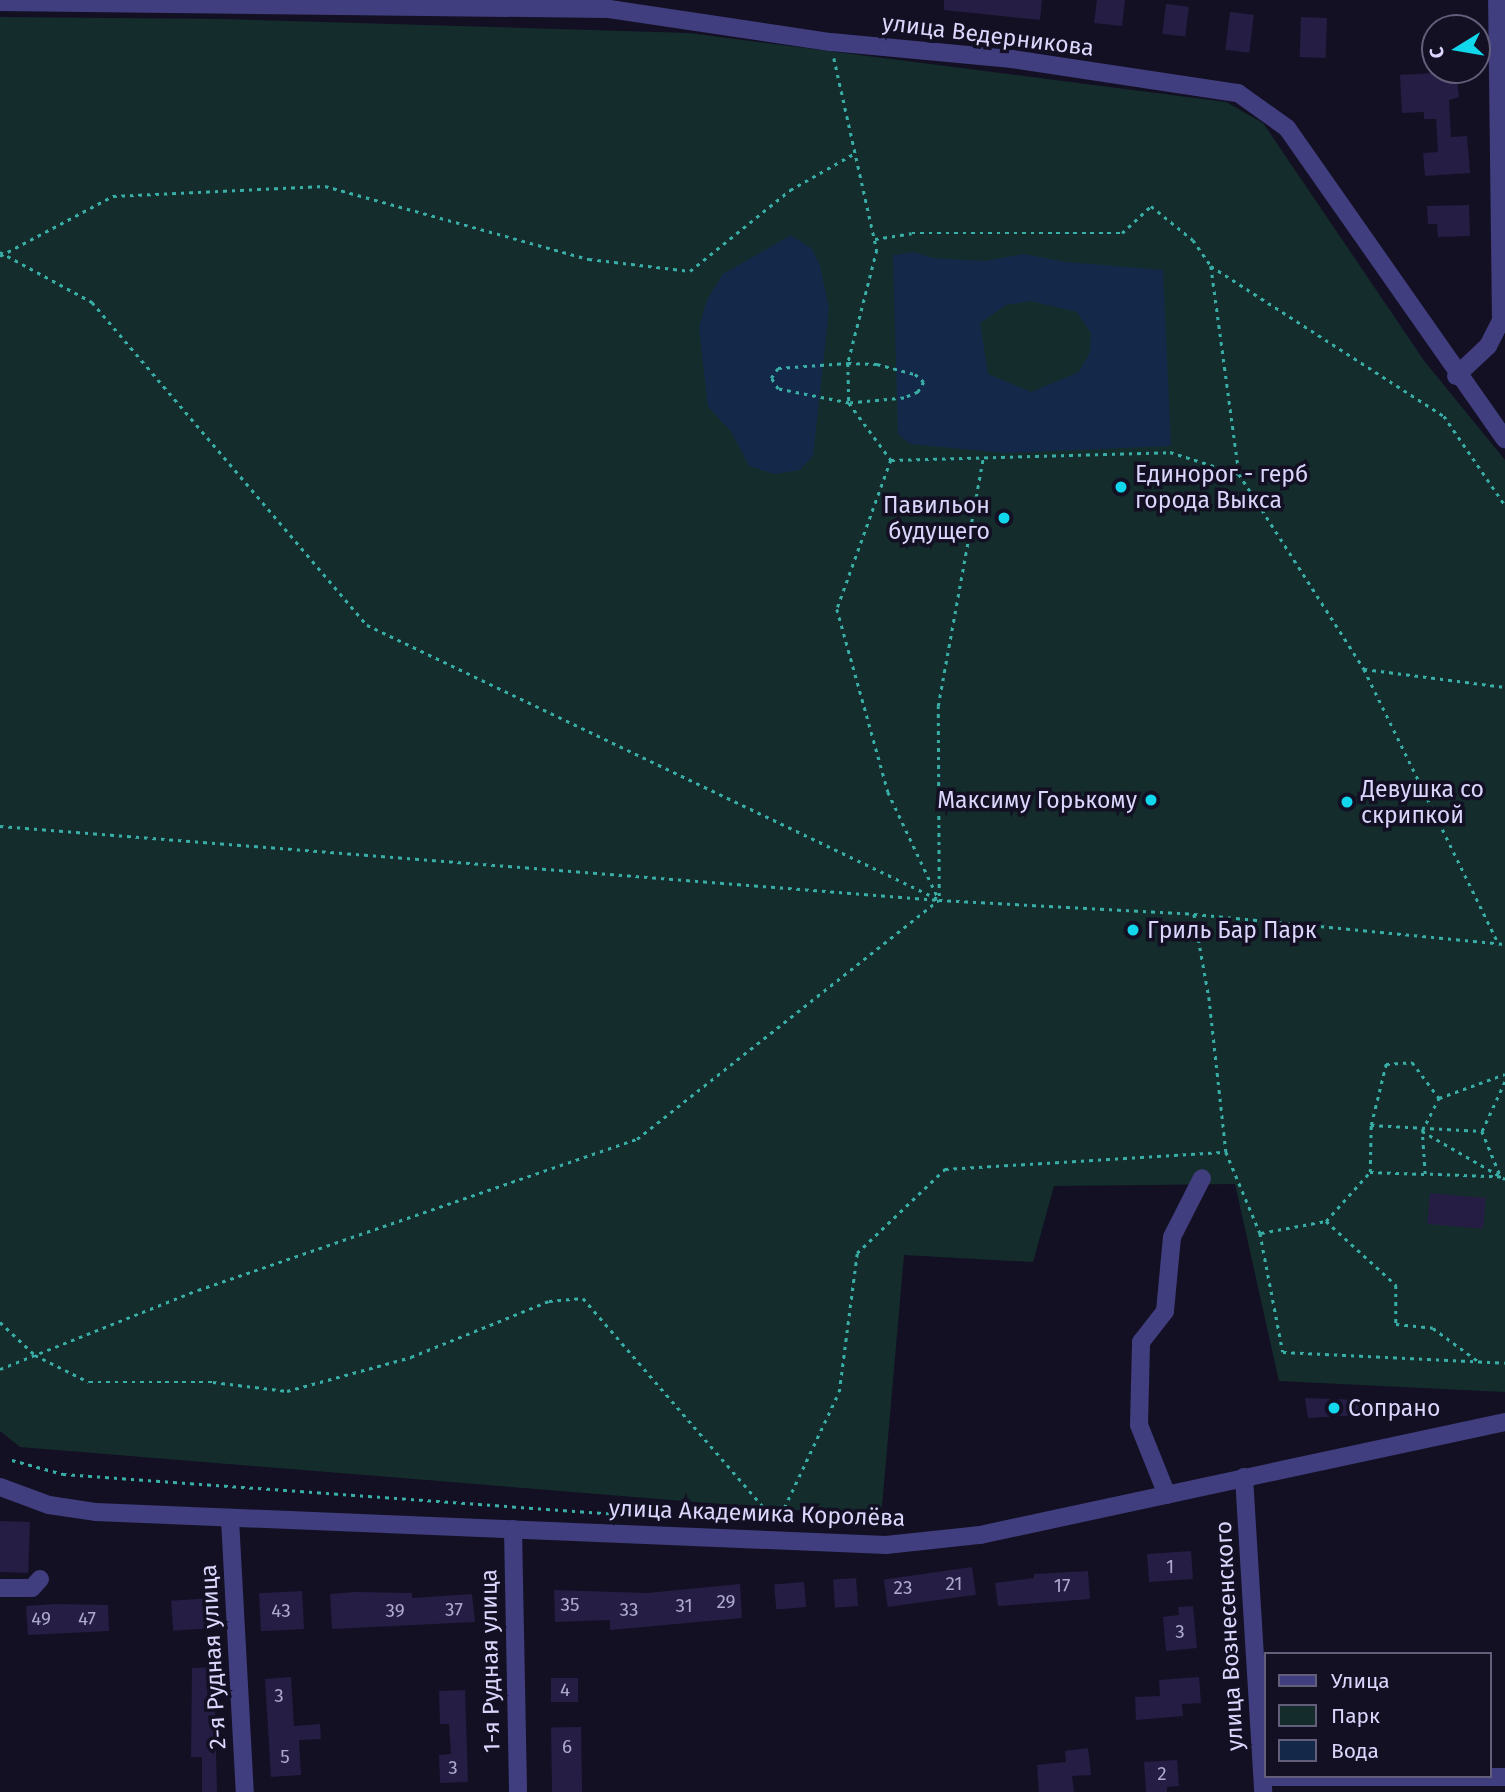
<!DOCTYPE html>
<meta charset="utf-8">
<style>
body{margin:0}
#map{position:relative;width:1505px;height:1792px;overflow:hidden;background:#131024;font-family:"Fira Sans",sans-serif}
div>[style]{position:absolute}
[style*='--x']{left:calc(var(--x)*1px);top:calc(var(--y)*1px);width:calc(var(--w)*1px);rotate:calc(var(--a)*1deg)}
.green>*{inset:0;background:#142d2c}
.water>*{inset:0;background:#14294a}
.building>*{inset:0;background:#251d43;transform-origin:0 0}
.path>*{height:2.5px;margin-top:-1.25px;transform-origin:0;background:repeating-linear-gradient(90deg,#38aea7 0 3.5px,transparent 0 8.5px)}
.minor>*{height:18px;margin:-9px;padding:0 9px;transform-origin:9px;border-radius:9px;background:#413e7f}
.dots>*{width:19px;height:19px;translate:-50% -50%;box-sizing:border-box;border:4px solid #131024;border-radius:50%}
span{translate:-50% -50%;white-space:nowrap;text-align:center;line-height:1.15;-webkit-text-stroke:7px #131024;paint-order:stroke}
.number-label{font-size:19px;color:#ada8ce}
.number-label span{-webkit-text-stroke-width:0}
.street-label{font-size:23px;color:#dad6fc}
.poi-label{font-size:23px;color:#dad6fc}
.left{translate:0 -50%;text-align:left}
.right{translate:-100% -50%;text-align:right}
.legend{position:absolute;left:1264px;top:1652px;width:228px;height:126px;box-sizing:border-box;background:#131024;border:2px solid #635f7a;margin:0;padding:9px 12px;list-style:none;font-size:21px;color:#dad6fc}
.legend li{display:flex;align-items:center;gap:14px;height:35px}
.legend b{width:35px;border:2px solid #635f7a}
.north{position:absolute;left:1421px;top:14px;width:70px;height:70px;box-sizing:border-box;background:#131024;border:2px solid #635f7a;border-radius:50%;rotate:259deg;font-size:19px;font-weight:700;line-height:28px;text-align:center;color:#dad6fc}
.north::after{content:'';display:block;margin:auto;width:24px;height:32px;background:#11d7ed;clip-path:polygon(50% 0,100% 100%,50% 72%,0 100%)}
</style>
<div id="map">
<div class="green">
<i style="clip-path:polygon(0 17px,223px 19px,689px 33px,1226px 102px,1263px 123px,1425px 362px,1505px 460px,1505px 1392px,1279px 1381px,1235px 1184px,1054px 1186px,1033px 1262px,904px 1255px,881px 1517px,20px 1447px,0 1431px)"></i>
</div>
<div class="water">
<i style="clip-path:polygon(791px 235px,812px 249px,820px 265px,829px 309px,813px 456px,800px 470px,774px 474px,749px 466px,731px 431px,708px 407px,699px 328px,707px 300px,723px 274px)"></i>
<i style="clip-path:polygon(evenodd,914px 252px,932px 258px,985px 261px,1024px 254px,1066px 262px,1163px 270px,1171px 446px,1005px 453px,910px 444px,898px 434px,893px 255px,914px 252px,1031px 301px,1077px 312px,1091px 333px,1090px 352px,1079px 372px,1031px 392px,988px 374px,980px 323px,1006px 305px,1031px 301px)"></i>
</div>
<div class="building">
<i style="clip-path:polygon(944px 0,1042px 0,1040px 20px,944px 10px)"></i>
<i style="clip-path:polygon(1097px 0,1125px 0,1122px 26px,1094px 23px)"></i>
<i style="left:1166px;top:4px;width:23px;height:30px;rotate:7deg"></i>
<i style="left:1230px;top:12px;width:24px;height:38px;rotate:7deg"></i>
<i style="left:1301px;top:17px;width:26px;height:40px;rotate:2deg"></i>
<i style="clip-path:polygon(1432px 67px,1457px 81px,1459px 97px,1449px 100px,1451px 137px,1467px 136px,1470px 173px,1425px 176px,1423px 153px,1438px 152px,1436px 119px,1424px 119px,1424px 112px,1402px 113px,1400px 75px,1432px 73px)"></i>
<i style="clip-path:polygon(1469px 205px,1470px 236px,1438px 237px,1437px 224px,1428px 224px,1427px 206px)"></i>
<i style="left:1430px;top:1193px;width:56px;height:31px;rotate:5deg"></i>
<i style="clip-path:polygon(1305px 1398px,1361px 1400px,1360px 1415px,1308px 1418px)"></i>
<i style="left:0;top:1521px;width:30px;height:51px;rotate:2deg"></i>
<i style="left:1191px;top:1551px;width:28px;height:44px;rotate:86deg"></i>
<i style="left:972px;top:1567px;width:28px;height:89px;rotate:82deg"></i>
<i style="clip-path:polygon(1088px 1571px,1090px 1599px,998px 1606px,995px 1583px,1034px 1578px,1034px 1574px)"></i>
<i style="left:856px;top:1578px;width:28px;height:23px;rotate:86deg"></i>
<i style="left:804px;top:1582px;width:25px;height:30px;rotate:85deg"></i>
<i style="clip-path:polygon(740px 1584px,742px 1618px,610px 1630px,610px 1620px,555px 1622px,554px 1590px,647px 1593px)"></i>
<i style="left:302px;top:1591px;width:38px;height:43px;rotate:87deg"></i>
<i style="clip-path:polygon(355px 1592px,412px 1593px,412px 1598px,472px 1594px,475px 1622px,332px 1629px,330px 1594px)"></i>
<i style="left:212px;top:1598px;width:30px;height:41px;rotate:86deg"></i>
<i style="clip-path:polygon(55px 1604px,108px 1605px,109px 1631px,28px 1635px,26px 1606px)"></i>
<i style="clip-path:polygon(1193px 1606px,1197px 1648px,1166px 1651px,1163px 1617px,1179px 1615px,1178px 1607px)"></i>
<i style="clip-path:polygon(214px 1667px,217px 1792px,202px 1792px,202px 1757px,191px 1757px,192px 1668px)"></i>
<i style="clip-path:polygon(291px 1677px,294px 1726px,320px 1724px,321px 1739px,299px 1740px,301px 1775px,271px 1777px,265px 1679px)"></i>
<i style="clip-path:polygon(1199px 1677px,1201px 1703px,1182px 1704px,1183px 1716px,1136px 1720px,1135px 1697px,1160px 1696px,1159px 1680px)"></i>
<i style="left:551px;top:1678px;width:27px;height:24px"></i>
<i style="clip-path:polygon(465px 1690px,468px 1782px,440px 1783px,439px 1755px,451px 1754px,449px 1724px,440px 1724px,439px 1691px)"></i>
<i style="left:581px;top:1727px;width:65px;height:30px;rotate:89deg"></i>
<i style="clip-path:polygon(1088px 1748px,1091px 1775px,1072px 1776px,1074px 1792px,1039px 1792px,1037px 1765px,1066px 1762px,1065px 1751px)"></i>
<i style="clip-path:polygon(1177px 1760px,1179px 1786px,1167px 1787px,1167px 1792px,1146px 1792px,1144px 1762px)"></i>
</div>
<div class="path">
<i style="--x:834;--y:58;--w:197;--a:77.4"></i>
<i style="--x:877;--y:250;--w:117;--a:104.4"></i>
<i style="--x:848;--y:363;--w:40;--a:88.6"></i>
<i style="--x:849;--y:403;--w:71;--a:53.6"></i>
<i style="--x:891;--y:460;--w:279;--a:-1.6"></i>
<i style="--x:1170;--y:452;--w:72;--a:17.7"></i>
<i style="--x:1239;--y:474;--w:232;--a:57.3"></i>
<i style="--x:1364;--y:669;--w:306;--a:63.9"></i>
<i style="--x:875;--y:239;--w:37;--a:-9"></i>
<i style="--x:912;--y:233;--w:210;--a:0"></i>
<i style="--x:1122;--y:233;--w:40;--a:-43"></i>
<i style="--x:1151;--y:206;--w:54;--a:39"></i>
<i style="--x:1193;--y:240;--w:32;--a:55"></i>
<i style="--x:1211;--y:266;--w:277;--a:32.8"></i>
<i style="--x:1444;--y:416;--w:108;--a:55.6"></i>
<i style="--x:0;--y:252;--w:105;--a:28.5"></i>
<i style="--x:92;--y:302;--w:424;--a:49.6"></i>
<i style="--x:367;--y:625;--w:633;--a:25.63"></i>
<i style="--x:0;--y:256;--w:128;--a:-28"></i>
<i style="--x:113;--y:196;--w:212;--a:-2.7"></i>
<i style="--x:325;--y:186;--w:274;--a:15.5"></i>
<i style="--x:589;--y:259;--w:102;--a:6.8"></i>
<i style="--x:690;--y:271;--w:129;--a:-39"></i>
<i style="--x:790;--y:190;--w:75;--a:-29.6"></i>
<i style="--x:1211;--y:266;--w:210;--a:82.3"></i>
<i style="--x:848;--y:363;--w:29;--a:2"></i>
<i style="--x:877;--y:364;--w:39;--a:15"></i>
<i style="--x:915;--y:374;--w:12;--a:42"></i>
<i style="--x:924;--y:382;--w:12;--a:121"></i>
<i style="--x:918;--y:392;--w:15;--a:157"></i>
<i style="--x:904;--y:398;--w:55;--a:174.8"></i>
<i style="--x:849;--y:403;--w:72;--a:-168.8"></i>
<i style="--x:778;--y:389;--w:13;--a:-122"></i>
<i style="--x:771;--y:378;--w:12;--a:-55"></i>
<i style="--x:778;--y:368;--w:70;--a:-4.1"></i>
<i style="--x:891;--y:460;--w:158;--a:109.9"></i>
<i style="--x:837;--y:609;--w:190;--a:74.4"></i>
<i style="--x:888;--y:792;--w:119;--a:64.7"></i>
<i style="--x:1364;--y:669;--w:142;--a:7.3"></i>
<i style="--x:0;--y:826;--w:942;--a:4.51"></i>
<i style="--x:939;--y:900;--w:255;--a:3.1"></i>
<i style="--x:1194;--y:914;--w:312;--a:5.5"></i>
<i style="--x:939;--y:896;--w:190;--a:-90.3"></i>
<i style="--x:938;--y:706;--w:251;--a:-79.7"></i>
<i style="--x:1194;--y:914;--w:84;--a:79.8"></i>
<i style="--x:1209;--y:997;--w:156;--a:83.7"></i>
<i style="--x:1226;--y:1152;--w:88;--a:67.2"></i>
<i style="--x:1260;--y:1233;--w:121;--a:79.1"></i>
<i style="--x:1283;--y:1352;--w:222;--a:2.8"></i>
<i style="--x:1371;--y:1125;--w:63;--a:-76.2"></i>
<i style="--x:1386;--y:1064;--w:26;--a:-4"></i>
<i style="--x:1412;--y:1062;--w:45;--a:53.1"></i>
<i style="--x:1439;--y:1098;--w:70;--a:-20"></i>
<i style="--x:1422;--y:1131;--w:37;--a:-63"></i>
<i style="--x:1482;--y:1131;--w:55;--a:-65.3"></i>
<i style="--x:1370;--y:1172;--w:47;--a:-88.8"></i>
<i style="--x:1371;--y:1125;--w:111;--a:3.1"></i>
<i style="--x:1482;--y:1131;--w:50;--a:67.6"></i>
<i style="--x:1501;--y:1177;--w:76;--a:-177.7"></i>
<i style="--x:1326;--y:1221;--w:95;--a:42.4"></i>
<i style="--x:1396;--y:1285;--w:39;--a:90"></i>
<i style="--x:1396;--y:1324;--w:37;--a:6"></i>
<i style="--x:1433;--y:1328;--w:56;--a:36.3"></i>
<i style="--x:1261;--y:1233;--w:66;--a:-10.5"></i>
<i style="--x:1326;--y:1221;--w:66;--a:-48.1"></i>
<i style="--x:1370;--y:1172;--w:55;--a:2.1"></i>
<i style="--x:1425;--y:1174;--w:43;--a:-94"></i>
<i style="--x:1422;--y:1131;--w:96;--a:30"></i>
<i style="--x:0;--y:1322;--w:48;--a:43.3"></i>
<i style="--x:35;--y:1355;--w:60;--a:26.6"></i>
<i style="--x:89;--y:1382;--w:124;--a:0"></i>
<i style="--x:213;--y:1382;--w:75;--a:6.9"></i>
<i style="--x:287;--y:1391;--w:129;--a:-15.3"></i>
<i style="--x:411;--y:1357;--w:149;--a:-22.1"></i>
<i style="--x:549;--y:1301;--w:34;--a:-5"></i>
<i style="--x:583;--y:1298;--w:297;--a:49.2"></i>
<i style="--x:777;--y:1523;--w:145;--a:-64.7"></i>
<i style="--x:839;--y:1392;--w:140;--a:-82.6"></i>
<i style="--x:857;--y:1253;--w:122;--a:-43.7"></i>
<i style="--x:945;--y:1169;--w:282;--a:-3.5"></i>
<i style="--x:0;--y:1369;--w:213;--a:-21.8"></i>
<i style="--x:198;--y:1290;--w:464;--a:-19"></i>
<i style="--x:637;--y:1139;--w:385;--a:-38.4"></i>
<i style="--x:12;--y:1460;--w:53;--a:15.4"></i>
<i style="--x:63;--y:1474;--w:598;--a:4.13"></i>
</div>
<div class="minor">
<i style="--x:0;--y:2;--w:609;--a:0.66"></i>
<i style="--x:609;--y:9;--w:224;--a:8.5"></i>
<i style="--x:831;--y:42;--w:182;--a:5.4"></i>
<i style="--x:1012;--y:59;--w:229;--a:8.6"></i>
<i style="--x:1238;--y:93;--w:60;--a:35.5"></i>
<i style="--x:1287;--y:128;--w:380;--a:55"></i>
<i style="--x:1456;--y:376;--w:44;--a:-43.2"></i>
<i style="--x:1488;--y:346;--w:29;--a:-63"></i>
<i style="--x:1501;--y:320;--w:320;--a:-90.7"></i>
<i style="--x:1244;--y:1477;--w:316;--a:86.5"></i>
<i style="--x:0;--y:1487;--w:52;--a:20.2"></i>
<i style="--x:49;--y:1505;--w:48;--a:8.5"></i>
<i style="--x:96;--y:1512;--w:791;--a:2.39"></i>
<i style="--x:886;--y:1545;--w:95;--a:-6.1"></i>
<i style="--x:980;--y:1535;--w:537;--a:-12.15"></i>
<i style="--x:1167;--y:1495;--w:75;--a:-111.8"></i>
<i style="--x:1139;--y:1425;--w:83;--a:-88.6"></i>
<i style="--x:1141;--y:1342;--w:39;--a:-52"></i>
<i style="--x:1165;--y:1311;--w:74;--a:-84.6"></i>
<i style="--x:1172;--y:1237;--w:66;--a:-63"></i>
<i style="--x:230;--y:1519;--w:273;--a:86.9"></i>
<i style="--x:513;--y:1529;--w:263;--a:88.9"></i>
<i style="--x:0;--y:1588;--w:32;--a:0"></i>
<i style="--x:32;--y:1588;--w:12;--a:-48"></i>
<i style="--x:1263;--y:1777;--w:242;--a:0"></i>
</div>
<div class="dots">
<i style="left:1121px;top:487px;background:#11d7ed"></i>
<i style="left:1004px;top:518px;background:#11d7ed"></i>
<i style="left:1151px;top:800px;background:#11d7ed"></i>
<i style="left:1347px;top:802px;background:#11d7ed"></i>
<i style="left:1133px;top:930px;background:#11d7ed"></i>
<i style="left:1334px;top:1408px;background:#11d7ed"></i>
</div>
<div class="number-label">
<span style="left:1170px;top:1567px">1</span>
<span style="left:954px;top:1584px">21</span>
<span style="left:1062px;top:1586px">17</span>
<span style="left:903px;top:1588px">23</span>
<span style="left:726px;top:1602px">29</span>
<span style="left:570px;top:1605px">35</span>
<span style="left:684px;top:1606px">31</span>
<span style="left:454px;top:1610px">37</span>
<span style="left:629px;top:1610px">33</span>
<span style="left:281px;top:1611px">43</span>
<span style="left:395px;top:1611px">39</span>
<span style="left:41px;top:1619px">49</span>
<span style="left:87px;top:1619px">47</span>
<span style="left:1180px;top:1632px">3</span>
<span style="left:565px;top:1690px">4</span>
<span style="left:279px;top:1696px">3</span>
<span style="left:567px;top:1747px">6</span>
<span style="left:285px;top:1757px">5</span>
<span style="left:453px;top:1768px">3</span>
<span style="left:1162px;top:1774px">2</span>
</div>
<div class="street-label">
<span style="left:988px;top:35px;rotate:7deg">улица Ведерникова</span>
<span style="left:757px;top:1513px;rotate:2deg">улица Академика Королёва</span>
<span style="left:1229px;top:1636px;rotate:-93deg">улица Вознесенского</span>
<span style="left:213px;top:1657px;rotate:-93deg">2-я Рудная улица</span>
<span style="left:490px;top:1661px;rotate:-91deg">1-я Рудная улица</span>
</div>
<div class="poi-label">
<span class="left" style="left:1135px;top:487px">Единорог - герб<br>города Выкса</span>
<span class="right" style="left:990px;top:518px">Павильон<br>будущего</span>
<span class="left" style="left:1361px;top:802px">Девушка со<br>скрипкой</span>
<span class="right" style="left:1137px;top:800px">Максиму Горькому</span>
<span class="left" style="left:1147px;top:930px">Гриль Бар Парк</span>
<span class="left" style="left:1348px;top:1408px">Сопрано</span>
</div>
<ul class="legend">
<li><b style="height:9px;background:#413e7f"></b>Улица</li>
<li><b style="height:19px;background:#142d2c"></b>Парк</li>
<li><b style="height:19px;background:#14294a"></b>Вода</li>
</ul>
<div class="north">С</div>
</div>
